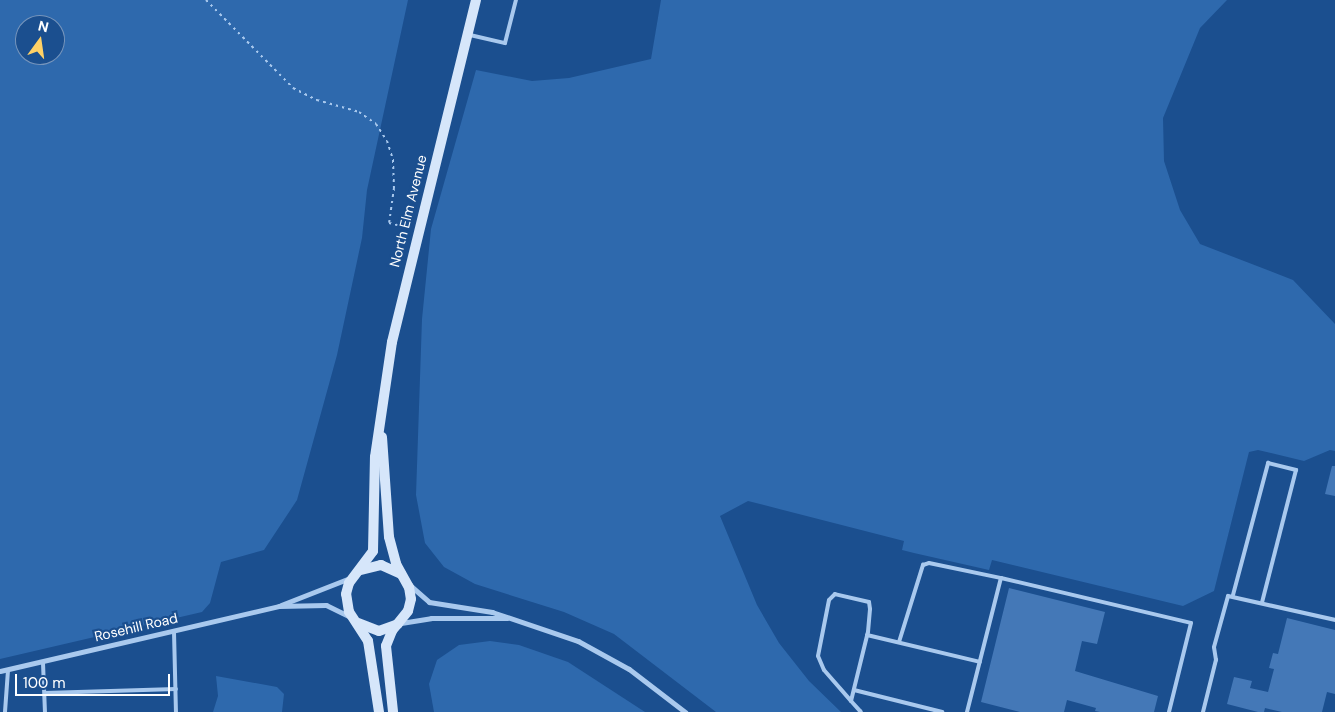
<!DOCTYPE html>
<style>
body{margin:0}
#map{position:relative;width:1335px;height:712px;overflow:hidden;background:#1b4f8f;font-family:"DM Sans",sans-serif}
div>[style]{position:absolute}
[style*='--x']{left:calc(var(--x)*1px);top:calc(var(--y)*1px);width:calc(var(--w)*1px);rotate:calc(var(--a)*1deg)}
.green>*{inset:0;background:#2e69ad}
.building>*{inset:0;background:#4478b7}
.path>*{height:2px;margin-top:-1px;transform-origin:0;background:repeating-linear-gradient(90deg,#a9c9ee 0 2.5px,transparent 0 6.5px)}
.service>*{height:4px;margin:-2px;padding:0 2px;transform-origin:2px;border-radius:2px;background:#a9c9ee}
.minor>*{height:5px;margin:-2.5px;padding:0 2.5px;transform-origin:2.5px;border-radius:2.5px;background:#a9c9ee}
.secondary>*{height:10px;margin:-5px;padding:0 5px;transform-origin:5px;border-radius:5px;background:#d6e6fa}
span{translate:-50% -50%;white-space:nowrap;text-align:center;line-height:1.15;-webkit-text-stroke:4.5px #1b4f8f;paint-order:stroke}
.street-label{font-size:14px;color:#fff}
.north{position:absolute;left:15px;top:15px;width:50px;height:50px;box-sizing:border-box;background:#1b4f8f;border:1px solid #7695bc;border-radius:50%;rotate:14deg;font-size:14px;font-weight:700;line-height:20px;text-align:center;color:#fff}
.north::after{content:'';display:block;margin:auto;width:18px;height:22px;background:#ffd166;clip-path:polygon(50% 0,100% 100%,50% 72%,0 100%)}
.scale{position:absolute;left:15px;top:674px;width:155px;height:22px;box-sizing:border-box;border:2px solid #fff;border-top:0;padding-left:6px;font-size:15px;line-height:18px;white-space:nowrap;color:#fff;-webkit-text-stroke:4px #1b4f8f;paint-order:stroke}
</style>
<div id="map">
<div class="green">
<i style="clip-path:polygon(evenodd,0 0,408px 0,367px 190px,362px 238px,337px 355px,297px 500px,264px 550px,221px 562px,210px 603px,202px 612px,0 659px,0 0,25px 25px,55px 25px,55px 55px,25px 55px,25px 25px)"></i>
<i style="clip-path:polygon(661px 0,1227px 0,1200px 28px,1163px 118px,1164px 161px,1180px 210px,1200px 244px,1293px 280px,1335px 324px,1335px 451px,1330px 450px,1304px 461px,1258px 450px,1249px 452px,1214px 591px,1183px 606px,992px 560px,989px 570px,914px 553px,902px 550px,904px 541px,748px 501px,720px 516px,757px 605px,779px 643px,809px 681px,841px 712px,716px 712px,614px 634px,564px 612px,475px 584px,444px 567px,425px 543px,416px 495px,422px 319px,431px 229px,476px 70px,532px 81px,569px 78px,651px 59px)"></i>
<i style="clip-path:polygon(490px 641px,519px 645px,568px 662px,645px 712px,434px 712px,429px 684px,437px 660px,459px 645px)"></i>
<i style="clip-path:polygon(216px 676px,277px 687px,284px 694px,282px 712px,213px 712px,218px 696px)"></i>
</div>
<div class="building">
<i style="clip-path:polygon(1332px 466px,1335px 466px,1335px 496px,1325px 494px)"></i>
<i style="clip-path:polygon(1009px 588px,1105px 612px,1097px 644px,1082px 641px,1075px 671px,1158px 696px,1154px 712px,1100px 712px,1095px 711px,1096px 708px,1067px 700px,1064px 712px,1020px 712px,981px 702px)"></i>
<i style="clip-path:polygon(1287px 618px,1335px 630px,1335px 694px,1327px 692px,1322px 712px,1282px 712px,1265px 708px,1264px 712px,1258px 712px,1227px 704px,1234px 677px,1252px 681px,1250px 688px,1268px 692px,1274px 669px,1269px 668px,1273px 653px,1278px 654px)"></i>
</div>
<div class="path">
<i style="--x:206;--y:0;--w:124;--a:45.3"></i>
<i style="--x:293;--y:88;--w:27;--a:27"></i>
<i style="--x:317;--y:100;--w:44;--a:15.9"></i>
<i style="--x:359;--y:112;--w:21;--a:35"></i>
<i style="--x:376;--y:124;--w:20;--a:57"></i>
<i style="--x:387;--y:141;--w:20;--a:72"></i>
<i style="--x:393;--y:160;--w:28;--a:88"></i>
<i style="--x:394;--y:188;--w:35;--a:98"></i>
<i style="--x:389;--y:223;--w:21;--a:14"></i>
</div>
<div class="service">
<i style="--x:470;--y:35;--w:36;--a:13"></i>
<i style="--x:505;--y:43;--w:44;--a:-75.7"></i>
<i style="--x:1233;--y:595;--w:137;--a:-75.1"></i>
<i style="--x:1268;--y:463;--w:29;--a:14"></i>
<i style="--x:1296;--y:470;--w:136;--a:104.4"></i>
<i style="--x:174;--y:632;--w:80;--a:88.6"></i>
<i style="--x:867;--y:635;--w:116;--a:13.4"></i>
<i style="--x:899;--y:642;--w:81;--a:-72.7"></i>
<i style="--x:923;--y:565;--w:6;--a:-18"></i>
<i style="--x:929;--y:563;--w:74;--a:11.8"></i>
<i style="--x:43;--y:663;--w:49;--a:87.7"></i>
<i style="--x:854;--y:690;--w:91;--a:14"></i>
<i style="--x:45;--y:693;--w:131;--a:-1.7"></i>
<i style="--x:851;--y:701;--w:71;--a:-76.2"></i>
<i style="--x:868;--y:632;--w:23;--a:-85"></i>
<i style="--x:870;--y:609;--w:7;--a:-98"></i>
<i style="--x:869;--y:602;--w:35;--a:-167"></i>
<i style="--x:835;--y:594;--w:8;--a:135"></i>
<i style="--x:829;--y:600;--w:57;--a:101.1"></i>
<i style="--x:818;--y:656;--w:15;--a:67"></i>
<i style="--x:824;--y:670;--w:41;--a:48.9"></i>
<i style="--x:851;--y:701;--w:13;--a:48"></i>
<i style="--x:860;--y:711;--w:1;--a:45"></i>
<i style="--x:5;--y:712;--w:42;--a:-85.9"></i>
<i style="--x:967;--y:712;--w:138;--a:-75.8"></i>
<i style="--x:1001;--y:578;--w:195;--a:13.3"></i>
<i style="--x:1191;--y:623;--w:92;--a:103.9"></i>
<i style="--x:1203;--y:712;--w:54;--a:-76"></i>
<i style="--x:1216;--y:660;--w:13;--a:-99"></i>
<i style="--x:1214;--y:647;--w:53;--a:-74.6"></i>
<i style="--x:1228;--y:596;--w:110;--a:12.6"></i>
</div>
<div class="minor">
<i style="--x:412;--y:587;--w:23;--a:41"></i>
<i style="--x:429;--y:602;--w:64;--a:9"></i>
<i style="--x:492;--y:612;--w:91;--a:18.6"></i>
<i style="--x:578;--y:641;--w:58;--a:28.8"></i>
<i style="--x:629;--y:669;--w:71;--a:37.5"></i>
<i style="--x:281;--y:605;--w:74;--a:-21.4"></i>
<i style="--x:401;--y:623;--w:30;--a:-9"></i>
<i style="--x:431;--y:618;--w:76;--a:0"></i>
<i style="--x:0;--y:671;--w:286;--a:-13.1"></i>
<i style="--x:279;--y:606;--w:47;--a:-1.2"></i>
<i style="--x:326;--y:605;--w:25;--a:26"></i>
</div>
<div class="secondary">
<i style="--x:382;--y:437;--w:100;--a:86"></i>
<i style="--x:389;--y:537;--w:28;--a:75"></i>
<i style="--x:396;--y:564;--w:26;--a:61"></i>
<i style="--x:409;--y:587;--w:12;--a:81"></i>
<i style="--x:411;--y:599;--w:12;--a:104"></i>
<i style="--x:408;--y:611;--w:26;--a:129"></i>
<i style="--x:392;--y:631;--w:16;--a:112"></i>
<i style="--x:386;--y:646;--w:66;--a:83.9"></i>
<i style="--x:361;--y:570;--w:21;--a:-14"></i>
<i style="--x:381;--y:565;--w:22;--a:24"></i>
<i style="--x:358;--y:623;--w:22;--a:21"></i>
<i style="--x:379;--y:631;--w:20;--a:-20"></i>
<i style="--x:379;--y:712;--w:72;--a:-98.8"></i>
<i style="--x:368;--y:641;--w:35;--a:-123"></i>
<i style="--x:349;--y:612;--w:18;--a:-99"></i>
<i style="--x:346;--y:594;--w:11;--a:-75"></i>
<i style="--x:349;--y:583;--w:40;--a:-53"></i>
<i style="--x:373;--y:551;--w:94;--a:-88.8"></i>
<i style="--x:375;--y:457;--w:116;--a:-81.6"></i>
<i style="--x:392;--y:342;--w:352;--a:-76.2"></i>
</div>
<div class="street-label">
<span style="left:408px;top:211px;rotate:-76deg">North Elm Avenue</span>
<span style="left:136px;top:627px;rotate:-13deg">Rosehill Road</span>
</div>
<div class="north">N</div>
<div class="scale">100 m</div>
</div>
